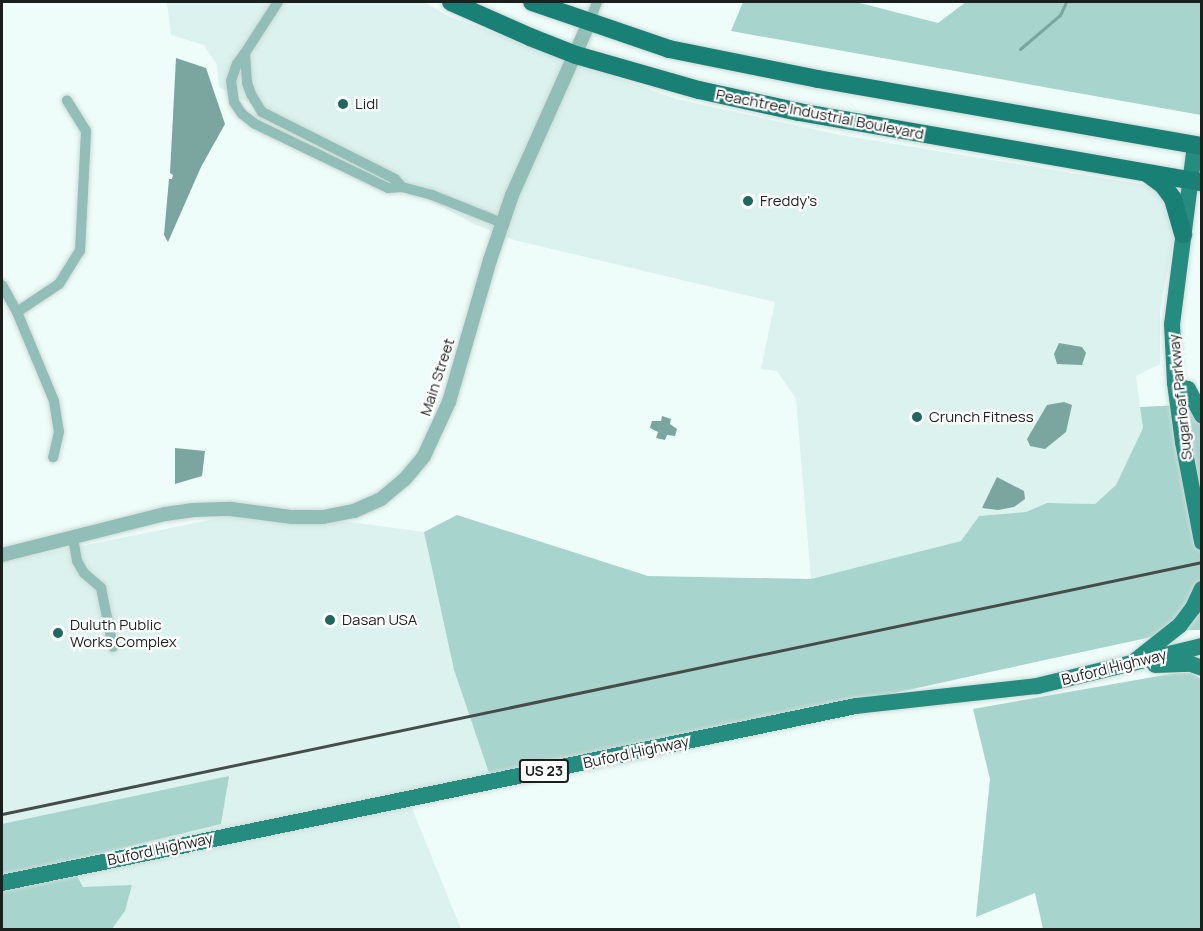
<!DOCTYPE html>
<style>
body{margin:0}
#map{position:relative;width:1203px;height:931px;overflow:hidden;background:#effdfa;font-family:Manrope,sans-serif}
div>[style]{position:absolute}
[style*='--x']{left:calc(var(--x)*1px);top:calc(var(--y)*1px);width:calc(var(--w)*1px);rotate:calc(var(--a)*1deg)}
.built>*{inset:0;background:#dbf2ee}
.green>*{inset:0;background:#a7d4cc}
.water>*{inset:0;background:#7aa69f}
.stream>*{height:3px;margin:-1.5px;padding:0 1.5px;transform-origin:1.5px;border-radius:1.5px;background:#7aa69f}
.roads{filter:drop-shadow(0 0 2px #cddad7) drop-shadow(0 0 2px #cddad7)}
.minor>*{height:10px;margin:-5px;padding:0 5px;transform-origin:5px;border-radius:5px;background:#91beb7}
.tertiary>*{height:14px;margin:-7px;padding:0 7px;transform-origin:7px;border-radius:7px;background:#91beb7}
.primary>*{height:16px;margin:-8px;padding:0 8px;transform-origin:8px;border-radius:8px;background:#258c80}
.trunk>*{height:18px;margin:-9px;padding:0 9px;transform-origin:9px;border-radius:9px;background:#198076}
.rail>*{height:3px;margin:-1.5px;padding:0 1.5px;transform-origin:1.5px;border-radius:1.5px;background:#454c4a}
.dots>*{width:16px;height:16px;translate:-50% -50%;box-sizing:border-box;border:3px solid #fff;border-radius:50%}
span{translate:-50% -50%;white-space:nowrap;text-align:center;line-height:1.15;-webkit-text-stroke:4.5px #fff;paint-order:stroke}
.shield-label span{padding:2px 4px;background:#fff;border:2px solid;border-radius:4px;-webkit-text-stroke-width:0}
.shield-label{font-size:14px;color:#1b201f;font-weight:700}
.poi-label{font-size:15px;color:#1b201f}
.left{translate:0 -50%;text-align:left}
.street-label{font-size:15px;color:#1b201f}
.frame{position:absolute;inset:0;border:3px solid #1b201f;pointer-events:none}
</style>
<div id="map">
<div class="built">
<i style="clip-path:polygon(167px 2px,424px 2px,448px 16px,676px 99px,840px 135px,1145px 185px,1161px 192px,1176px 225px,1160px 312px,1160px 364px,1136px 376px,1143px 428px,1116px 485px,1095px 504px,1047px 503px,1026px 512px,979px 516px,961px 541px,811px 579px,796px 399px,777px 371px,761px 369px,775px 302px,514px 240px,476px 225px,219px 87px,217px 65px,204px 45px,171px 35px)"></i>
<i style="clip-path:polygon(260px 510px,424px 532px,454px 670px,492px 782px,409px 801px,461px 929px,112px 929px,125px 911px,83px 887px,68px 861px,18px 821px,2px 824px,2px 562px)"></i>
</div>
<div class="green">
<i style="clip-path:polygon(743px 2px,856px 2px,938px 23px,966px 2px,1201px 2px,1201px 115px,731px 31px)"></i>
<i style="clip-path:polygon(1201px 404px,1201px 630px,1184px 630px,990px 672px,492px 782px,454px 670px,424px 532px,457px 515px,648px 576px,811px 579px,961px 541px,979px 516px,1026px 512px,1047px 503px,1095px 504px,1116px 485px,1143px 428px,1140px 407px)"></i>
<i style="clip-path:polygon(1176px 673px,1192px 673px,1201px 679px,1201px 929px,1043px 929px,1035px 893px,976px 917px,990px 779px,973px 709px)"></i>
<i style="clip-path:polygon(229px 776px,221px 824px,69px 861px,83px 887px,132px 885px,125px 911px,112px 929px,2px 930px,2px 824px)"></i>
</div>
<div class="water">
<i style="clip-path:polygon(176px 58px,206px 68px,225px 124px,201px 167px,168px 242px,164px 235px,169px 179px,172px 179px,173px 175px,170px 173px)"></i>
<i style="clip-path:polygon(1059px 343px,1082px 347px,1086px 353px,1082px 365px,1057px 364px,1054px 354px)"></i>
<i style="clip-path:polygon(1064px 402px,1072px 405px,1066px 432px,1045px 449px,1030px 446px,1027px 439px,1047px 405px)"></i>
<i style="clip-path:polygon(662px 416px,671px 419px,670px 424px,677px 429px,675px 436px,667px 435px,665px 440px,656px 438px,658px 432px,650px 428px,652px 421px,661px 421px)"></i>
<i style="clip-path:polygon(175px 448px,205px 451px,202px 476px,175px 484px)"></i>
<i style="clip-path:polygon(997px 477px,1024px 491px,1025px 499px,1014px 507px,998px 510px,982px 508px)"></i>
</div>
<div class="stream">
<i style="--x:1020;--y:49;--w:52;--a:-40.4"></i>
<i style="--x:1060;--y:15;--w:14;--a:-65"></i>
</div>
<div class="roads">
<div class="minor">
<i style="--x:589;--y:23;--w:22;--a:-69"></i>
<i style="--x:245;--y:53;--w:30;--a:86"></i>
<i style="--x:247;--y:83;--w:12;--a:70"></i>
<i style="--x:251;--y:94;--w:21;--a:59"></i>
<i style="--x:262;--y:112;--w:149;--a:26.7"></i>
<i style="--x:395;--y:179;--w:11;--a:49"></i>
<i style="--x:402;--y:187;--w:14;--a:176"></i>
<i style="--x:388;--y:188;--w:148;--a:-154.3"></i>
<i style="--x:255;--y:124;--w:16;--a:-142"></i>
<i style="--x:242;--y:114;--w:14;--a:-124"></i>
<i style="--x:234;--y:102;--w:21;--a:-98"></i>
<i style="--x:231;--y:81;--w:18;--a:-71"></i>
<i style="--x:237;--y:64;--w:14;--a:-54"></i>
<i style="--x:245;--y:53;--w:61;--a:-57.1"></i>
<i style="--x:402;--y:187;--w:31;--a:15"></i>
<i style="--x:432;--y:195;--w:75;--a:21.8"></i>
<i style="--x:2;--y:285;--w:31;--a:61"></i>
<i style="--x:17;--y:312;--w:96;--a:67.4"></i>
<i style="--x:54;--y:401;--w:31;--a:81"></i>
<i style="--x:59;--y:432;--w:26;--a:103"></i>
<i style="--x:17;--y:312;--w:50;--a:-33.7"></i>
<i style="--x:59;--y:284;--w:39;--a:-58"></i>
<i style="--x:80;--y:251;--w:120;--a:-87.1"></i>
<i style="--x:86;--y:131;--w:36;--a:-122"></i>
<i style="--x:73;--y:538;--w:23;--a:80"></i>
<i style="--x:77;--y:561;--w:14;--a:60"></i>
<i style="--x:84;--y:573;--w:23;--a:41"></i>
<i style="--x:101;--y:588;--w:60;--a:78.5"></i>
</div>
<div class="tertiary">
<i style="--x:2;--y:555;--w:168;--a:-14.1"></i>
<i style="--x:165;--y:514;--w:29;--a:-8"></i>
<i style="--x:194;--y:510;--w:37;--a:-2"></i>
<i style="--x:231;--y:509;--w:62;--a:7.5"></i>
<i style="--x:292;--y:517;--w:31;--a:0"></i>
<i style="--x:323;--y:517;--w:32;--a:-11"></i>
<i style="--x:354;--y:511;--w:30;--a:-24"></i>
<i style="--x:381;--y:499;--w:31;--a:-40"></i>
<i style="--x:405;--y:479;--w:30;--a:-50"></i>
<i style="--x:424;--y:456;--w:60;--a:-65.2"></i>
<i style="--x:449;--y:402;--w:148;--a:-73.9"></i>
<i style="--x:490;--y:260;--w:69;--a:-71.3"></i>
<i style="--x:512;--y:195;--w:188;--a:-65.9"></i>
</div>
<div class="primary">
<i style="--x:1195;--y:145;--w:180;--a:97.3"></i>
<i style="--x:1172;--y:324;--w:59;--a:87.1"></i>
<i style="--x:1175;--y:383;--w:60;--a:82.3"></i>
<i style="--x:1183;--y:442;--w:102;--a:79.2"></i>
<i style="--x:1176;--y:386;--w:12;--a:14"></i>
<i style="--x:1188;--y:389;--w:30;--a:62"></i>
<i style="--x:1136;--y:660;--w:56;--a:-38.5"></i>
<i style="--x:1180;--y:625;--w:21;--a:-53"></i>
<i style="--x:1193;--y:608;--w:21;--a:-65"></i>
<i style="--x:1155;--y:665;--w:36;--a:-2"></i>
<i style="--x:1191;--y:664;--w:12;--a:20"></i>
<i style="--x:2;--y:883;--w:872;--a:-11.71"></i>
<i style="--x:856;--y:706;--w:182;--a:-6.3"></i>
<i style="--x:1037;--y:686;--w:170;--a:-13.6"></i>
</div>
<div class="trunk">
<i style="--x:451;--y:2;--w:86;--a:23.9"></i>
<i style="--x:530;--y:37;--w:49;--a:21.4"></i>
<i style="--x:576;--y:55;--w:128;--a:15.9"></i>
<i style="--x:699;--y:90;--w:102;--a:12.4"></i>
<i style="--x:799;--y:112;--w:409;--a:9.9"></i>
<i style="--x:532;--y:2;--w:145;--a:18.9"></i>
<i style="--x:669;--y:49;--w:152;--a:11.4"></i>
<i style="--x:818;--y:79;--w:390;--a:9.9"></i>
<i style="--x:1148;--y:174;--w:19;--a:36"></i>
<i style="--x:1163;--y:185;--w:17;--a:54"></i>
<i style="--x:1173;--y:199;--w:37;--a:74"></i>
</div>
</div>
<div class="rail">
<i style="--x:2;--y:814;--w:1226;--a:-11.86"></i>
</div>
<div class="dots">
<i style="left:343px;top:104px;background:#1e685f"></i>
<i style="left:748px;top:201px;background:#1e685f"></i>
<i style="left:917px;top:417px;background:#1e685f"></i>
<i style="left:330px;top:620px;background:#1e685f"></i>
<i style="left:58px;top:633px;background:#1e685f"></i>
</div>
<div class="shield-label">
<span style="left:544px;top:771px">US 23</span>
</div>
<div class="poi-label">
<span class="left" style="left:355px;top:104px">Lidl</span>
<span class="left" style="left:760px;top:201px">Freddy's</span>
<span class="left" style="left:929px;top:417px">Crunch Fitness</span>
<span class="left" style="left:342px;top:620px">Dasan USA</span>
<span class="left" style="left:70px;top:633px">Duluth Public<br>Works Complex</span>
</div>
<div class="street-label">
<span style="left:820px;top:114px;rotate:11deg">Peachtree Industrial Boulevard</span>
<span style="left:437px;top:377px;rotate:-72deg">Main Street</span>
<span style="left:1180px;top:397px;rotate:-96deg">Sugarloaf Parkway</span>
<span style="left:1114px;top:667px;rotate:-14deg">Buford Highway</span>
<span style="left:636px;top:752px;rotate:-12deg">Buford Highway</span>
<span style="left:160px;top:849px;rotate:-12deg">Buford Highway</span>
</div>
<div class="frame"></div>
</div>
